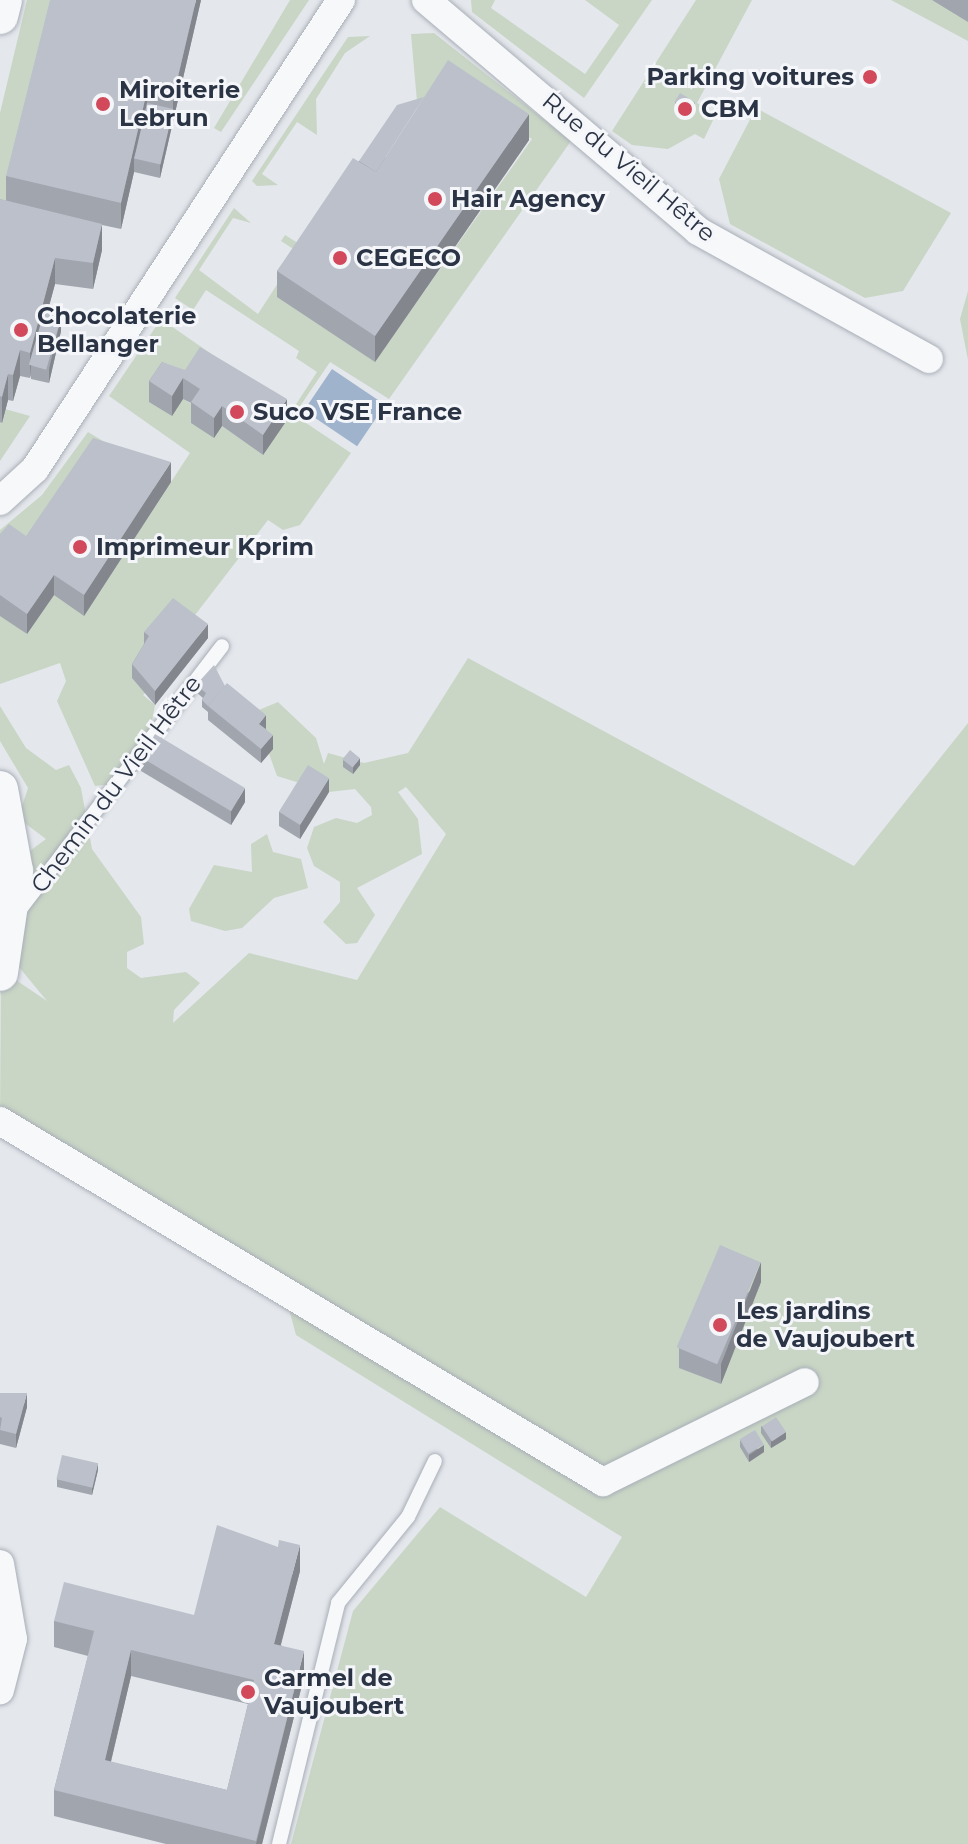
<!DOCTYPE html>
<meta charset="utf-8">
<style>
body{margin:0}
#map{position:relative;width:968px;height:1844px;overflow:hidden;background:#e4e7ec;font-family:Montserrat,sans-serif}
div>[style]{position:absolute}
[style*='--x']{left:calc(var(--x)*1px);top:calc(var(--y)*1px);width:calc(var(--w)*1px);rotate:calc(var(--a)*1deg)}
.green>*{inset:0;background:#c9d6c5}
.water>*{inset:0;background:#9fb4cc;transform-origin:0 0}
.roads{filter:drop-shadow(0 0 2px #a9aeb7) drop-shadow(0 0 2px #a9aeb7)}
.service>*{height:14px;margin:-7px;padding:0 7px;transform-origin:7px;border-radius:7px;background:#f7f8fa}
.minor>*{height:28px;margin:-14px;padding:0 14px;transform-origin:14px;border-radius:14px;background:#f7f8fa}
.tertiary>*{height:36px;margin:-18px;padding:0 18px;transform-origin:18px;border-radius:18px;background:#f7f8fa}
.wall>*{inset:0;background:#a1a5ae}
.shaded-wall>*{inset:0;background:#83868d}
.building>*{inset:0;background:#bbc0ca;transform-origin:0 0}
.dots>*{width:22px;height:22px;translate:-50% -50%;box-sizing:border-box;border:4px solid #f4f6f9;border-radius:50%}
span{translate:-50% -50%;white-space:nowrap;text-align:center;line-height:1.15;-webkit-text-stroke:6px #f4f6f9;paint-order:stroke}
.poi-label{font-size:24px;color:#2b3445;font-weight:700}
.right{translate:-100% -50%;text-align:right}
.left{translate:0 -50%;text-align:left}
.street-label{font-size:24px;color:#2b3445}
</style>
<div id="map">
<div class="green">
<i style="clip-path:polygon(27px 0,53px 0,6px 202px,0 200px,0 113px)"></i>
<i style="clip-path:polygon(290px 0,309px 0,221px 132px,214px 128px)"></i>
<i style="clip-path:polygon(471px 0,495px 0,491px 8px,585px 74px,619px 25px,585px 0,652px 0,584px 98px,472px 12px)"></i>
<i style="clip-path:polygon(696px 0,752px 0,697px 103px,716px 114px,704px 139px,695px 134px,668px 149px,632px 145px,612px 131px)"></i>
<i style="clip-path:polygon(891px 0,933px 0,968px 19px,968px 41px)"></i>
<i style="clip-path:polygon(434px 33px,571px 141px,389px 399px,330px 362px,294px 415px,351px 453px,300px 525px,283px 530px,268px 520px,192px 619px,208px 638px,143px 695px,155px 705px,150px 732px,111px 784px,95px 786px,57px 701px,66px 681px,60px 663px,0 684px,0 615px,27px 634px,54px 595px,26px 556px,0 554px,0 530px,42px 495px,88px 432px,171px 482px,190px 453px,109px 396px,161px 319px,246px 378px,200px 367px,171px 416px,183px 399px,200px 409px,214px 438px,222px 426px,263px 455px,317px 372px,296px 358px,299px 351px,206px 290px,193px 310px,175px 298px,234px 208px,251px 223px,233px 218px,199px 270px,258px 314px,298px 252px,281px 241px,285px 235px,309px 250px,375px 361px,532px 139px,448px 86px,418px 113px,411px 34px)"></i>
<i style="clip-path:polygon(370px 36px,345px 53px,316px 99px,317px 135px,297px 122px,262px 174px,278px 185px,257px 186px,252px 181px,348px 37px)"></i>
<i style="clip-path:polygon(756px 108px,951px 213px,903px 291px,865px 298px,730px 224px,719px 179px)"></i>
<i style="clip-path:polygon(968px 291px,968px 360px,960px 319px)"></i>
<i style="clip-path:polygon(5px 409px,30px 416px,0 461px,0 422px)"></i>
<i style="clip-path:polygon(468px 658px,854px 866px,968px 723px,968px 1844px,291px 1844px,353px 1611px,440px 1507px,586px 1597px,622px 1537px,296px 1335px,283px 1287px,0 1121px,1px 970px,47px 1001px,19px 967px,23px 856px,46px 839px,18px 818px,28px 788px,0 741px,0 706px,26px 748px,56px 770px,69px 765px,81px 788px,92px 849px,141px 917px,144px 944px,127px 952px,127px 968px,141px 978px,186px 972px,200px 983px,174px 1010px,173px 1023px,249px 953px,357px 980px,446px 834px,406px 787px,398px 792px,418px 819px,422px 854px,357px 888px,375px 915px,357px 943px,346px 944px,323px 922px,340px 902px,340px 882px,314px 866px,307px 848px,314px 827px,336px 818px,357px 823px,372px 815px,371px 807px,355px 789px,329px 792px,277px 776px,254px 712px,278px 702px,316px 738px,324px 764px,328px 753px,364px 763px,408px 753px)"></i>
<i style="clip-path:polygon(267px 834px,273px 852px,301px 859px,308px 888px,274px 898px,242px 928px,225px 931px,191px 921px,189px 909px,214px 865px,252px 872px,251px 844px)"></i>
</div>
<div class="water">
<i style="left:332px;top:369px;width:64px;height:50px;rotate:34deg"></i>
</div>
<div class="roads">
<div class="service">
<i style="--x:18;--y:912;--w:335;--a:-52.5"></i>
<i style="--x:279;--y:1844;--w:248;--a:-76.2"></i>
<i style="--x:338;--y:1603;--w:111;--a:-50.9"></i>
<i style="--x:408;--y:1517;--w:62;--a:-64.3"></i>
</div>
<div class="minor">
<i style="--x:426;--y:0;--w:357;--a:40.3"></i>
<i style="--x:698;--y:231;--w:264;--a:29"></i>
<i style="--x:0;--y:501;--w:47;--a:-42.4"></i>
<i style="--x:35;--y:469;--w:560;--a:-56.88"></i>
<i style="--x:0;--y:1121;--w:703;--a:30.91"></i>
<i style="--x:603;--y:1482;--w:225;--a:-26.3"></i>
<i style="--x:0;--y:1564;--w:76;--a:80.2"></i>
<i style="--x:13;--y:1639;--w:53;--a:104.3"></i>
</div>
<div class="tertiary">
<i style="--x:0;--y:16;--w:16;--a:-76"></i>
<i style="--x:0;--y:789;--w:83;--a:79.6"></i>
<i style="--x:15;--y:871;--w:103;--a:98.4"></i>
</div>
</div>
<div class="wall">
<i style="clip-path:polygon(201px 0,160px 178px,134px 172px,121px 229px,102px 225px,102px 250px,93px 289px,55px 284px,47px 313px,61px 331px,49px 383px,31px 379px,31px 375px,30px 378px,20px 376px,13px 401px,8px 400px,2px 423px,0 422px,0 199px,6px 201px,6px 176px)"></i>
<i style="clip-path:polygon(932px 0,968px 0,968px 22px)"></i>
<i style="clip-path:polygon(675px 102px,695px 109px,690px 118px,675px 110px)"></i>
<i style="clip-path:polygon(529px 140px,375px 362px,277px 297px,277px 271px,359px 161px)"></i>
<i style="clip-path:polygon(162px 362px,287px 420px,263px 455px,222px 426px,214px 438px,191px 423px,191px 403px,183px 399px,172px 416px,149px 402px,149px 381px)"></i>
<i style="clip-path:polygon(171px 482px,84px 616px,54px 595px,27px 634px,0 616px,0 534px,26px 536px)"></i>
<i style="clip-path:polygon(144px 632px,208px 638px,155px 705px,132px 678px,132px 664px,144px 644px)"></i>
<i style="clip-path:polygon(196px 685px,225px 686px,266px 729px,273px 749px,261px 763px,208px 720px,208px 712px,202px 707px,202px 700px,203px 698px,196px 692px)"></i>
<i style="clip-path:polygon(141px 757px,245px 802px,231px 825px,141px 771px)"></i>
<i style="clip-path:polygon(343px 760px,360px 765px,353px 774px,343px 767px)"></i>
<i style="clip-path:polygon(329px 792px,300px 839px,279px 826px,279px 812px)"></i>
<i style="clip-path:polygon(761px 1282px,721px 1384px,679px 1368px,679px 1348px)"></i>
<i style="clip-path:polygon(0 1393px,27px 1407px,16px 1448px,0 1444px)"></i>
<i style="clip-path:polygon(761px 1426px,786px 1439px,771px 1448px,761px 1433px)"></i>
<i style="clip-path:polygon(740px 1440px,764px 1452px,749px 1462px,740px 1447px)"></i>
<i style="clip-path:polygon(98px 1470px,92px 1495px,57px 1487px,57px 1479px)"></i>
<i style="clip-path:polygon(evenodd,300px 1571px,281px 1645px,304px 1677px,262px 1844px,166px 1844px,54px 1816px,54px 1790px,88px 1656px,54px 1647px,54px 1621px,194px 1615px,300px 1571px,131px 1676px,248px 1704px,227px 1790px,111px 1762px,131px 1676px)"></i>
</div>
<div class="shaded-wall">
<i style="clip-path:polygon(196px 0,201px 0,160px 178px,160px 164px,173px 109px,173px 98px)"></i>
<i style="clip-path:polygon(147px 91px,147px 117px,134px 158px,134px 172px,121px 229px,121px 203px)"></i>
<i style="clip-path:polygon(695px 102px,695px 109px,690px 118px,690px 111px)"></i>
<i style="clip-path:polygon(529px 114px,529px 140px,375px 362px,375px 336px)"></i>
<i style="clip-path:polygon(102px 224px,102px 250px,93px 289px,93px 263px)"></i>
<i style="clip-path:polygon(55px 258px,55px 284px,33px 366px,31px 365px,30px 378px,30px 353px)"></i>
<i style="clip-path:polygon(61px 317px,61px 331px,49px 383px,49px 369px)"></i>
<i style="clip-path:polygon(20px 350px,20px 376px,13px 401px,13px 375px)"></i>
<i style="clip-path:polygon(8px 374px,8px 400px,2px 423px,2px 397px)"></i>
<i style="clip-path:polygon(183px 378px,183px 399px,172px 416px,172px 396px)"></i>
<i style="clip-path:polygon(287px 399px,287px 420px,263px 455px,263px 435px)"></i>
<i style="clip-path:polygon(222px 406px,222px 426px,214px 438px,214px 418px)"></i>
<i style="clip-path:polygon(171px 462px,171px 482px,84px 616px,84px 595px)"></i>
<i style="clip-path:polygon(54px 575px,54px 595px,27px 634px,27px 614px)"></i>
<i style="clip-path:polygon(208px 624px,208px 638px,155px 705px,155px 691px)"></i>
<i style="clip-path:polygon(266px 715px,266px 729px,259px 724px)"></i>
<i style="clip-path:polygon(273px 735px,273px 749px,261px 763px,261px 749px)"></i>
<i style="clip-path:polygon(360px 758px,360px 765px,353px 774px,353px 767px)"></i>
<i style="clip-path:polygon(329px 778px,329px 792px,300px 839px,300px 825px)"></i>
<i style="clip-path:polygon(245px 788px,245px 802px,231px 825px,231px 811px)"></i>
<i style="clip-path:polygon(761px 1262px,761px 1282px,721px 1384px,721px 1364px)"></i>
<i style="clip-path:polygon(27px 1393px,27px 1407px,16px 1448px,16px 1434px)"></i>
<i style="clip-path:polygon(786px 1432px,786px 1439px,771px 1448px,771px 1441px)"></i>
<i style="clip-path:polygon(764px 1445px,764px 1452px,749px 1462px,749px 1455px)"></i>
<i style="clip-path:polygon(98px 1463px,98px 1470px,92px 1495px,92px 1488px)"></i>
<i style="clip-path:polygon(300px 1545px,300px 1571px,274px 1670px,274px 1644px)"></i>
<i style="clip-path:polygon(131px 1650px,131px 1676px,105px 1786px,105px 1760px)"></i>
<i style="clip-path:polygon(304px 1651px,304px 1677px,262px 1844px,256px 1844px)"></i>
</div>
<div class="building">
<i style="clip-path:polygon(50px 0,196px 0,173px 98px,147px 91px,121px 203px,6px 176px)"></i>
<i style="clip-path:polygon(448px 60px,529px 114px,375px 336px,277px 271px,353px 158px,376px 172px)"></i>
<i style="left:680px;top:93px;width:17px;height:10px;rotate:31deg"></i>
<i style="clip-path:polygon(424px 97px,376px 172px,359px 161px,397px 105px)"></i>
<i style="left:147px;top:103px;width:27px;height:57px;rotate:13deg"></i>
<i style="clip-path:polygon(0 199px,102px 224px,93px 263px,55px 258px,30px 353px,20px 350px,13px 375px,8px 374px,2px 397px,0 396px)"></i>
<i style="left:44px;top:312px;width:18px;height:55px;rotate:16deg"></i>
<i style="clip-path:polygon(200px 347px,287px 399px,263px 435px,222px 406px,214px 418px,191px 402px,200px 389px,183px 378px,172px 396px,149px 381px,162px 362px,185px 370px)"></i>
<i style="clip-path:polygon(93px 438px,171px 462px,84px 595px,54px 575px,27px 614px,0 595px,0 534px,9px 524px,26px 536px)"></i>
<i style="clip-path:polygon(173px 598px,208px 624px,155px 691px,132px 664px,149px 636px,144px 632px)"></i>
<i style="clip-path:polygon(214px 665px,225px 686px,208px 706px,202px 700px,206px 693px,196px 685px)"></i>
<i style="clip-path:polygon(227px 683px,266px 715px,259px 724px,273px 735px,261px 749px,208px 706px)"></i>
<i style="left:155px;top:734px;width:105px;height:27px;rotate:31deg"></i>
<i style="left:350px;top:750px;width:13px;height:12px;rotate:39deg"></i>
<i style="left:308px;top:765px;width:25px;height:55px;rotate:32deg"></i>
<i style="left:720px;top:1245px;width:44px;height:111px;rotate:23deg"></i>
<i style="clip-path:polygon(0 1393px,27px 1393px,16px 1434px,0 1430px,2px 1418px,0 1417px)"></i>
<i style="left:776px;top:1417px;width:18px;height:17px;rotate:56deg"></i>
<i style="left:755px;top:1430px;width:17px;height:18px;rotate:59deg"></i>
<i style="left:62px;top:1455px;width:37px;height:25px;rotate:13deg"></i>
<i style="clip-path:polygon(evenodd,217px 1525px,278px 1547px,279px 1540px,300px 1545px,274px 1644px,304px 1651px,256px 1841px,54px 1790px,94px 1631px,54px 1621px,64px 1582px,194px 1615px,217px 1525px,131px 1650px,254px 1680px,227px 1790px,105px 1760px,131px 1650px)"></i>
</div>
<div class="dots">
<i style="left:870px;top:77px;background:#d1495b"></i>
<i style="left:103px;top:104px;background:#d1495b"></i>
<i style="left:685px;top:109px;background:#d1495b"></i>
<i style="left:435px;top:199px;background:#d1495b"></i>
<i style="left:340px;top:258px;background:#d1495b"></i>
<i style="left:21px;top:330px;background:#d1495b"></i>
<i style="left:237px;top:412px;background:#d1495b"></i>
<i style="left:80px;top:547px;background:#d1495b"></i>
<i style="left:720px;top:1325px;background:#d1495b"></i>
<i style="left:248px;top:1692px;background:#d1495b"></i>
</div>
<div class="poi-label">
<span class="right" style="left:854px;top:77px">Parking voitures</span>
<span class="left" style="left:119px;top:104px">Miroiterie<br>Lebrun</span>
<span class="left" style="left:701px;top:109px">CBM</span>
<span class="left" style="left:451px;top:199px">Hair Agency</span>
<span class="left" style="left:356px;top:258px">CEGECO</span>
<span class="left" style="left:37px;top:330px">Chocolaterie<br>Bellanger</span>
<span class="left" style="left:253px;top:412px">Suco VSE France</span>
<span class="left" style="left:96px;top:547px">Imprimeur Kprim</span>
<span class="left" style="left:736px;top:1325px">Les jardins<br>de Vaujoubert</span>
<span class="left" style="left:264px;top:1692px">Carmel de<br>Vaujoubert</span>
</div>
<div class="street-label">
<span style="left:629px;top:167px;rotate:40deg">Rue du Vieil Hêtre</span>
<span style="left:116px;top:784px;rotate:-53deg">Chemin du Vieil Hêtre</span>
</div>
</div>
